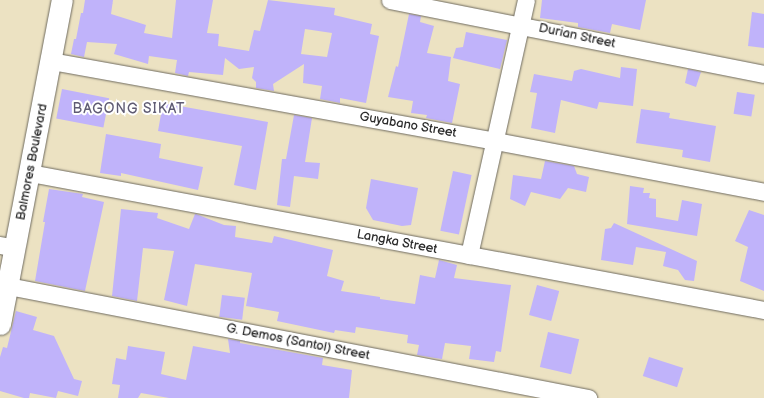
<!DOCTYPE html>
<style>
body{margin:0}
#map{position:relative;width:764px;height:398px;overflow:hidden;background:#ece2c2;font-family:"Balsamiq Sans",sans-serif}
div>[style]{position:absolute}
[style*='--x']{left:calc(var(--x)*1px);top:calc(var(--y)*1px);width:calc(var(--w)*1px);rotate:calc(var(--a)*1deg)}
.building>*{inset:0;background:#c0b3fa;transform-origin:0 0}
.roads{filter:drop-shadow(0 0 1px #6f6b60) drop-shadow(0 0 1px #6f6b60)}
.minor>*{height:17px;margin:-8.5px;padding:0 8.5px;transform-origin:8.5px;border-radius:8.5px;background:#fff}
.major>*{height:21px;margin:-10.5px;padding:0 10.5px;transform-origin:10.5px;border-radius:10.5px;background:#fff}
span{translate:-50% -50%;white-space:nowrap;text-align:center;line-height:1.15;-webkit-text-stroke:4px #fff;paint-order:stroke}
.street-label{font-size:13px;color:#2b2b2b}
.neighbourhood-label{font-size:14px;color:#5f5b73;letter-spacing:1px}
</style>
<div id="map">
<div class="building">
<i style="clip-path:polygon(evenodd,85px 0,113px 0,111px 14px,146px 25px,144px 33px,172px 38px,176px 0,213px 0,207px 33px,219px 34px,218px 46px,249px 51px,254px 30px,260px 31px,268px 0,335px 8px,334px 15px,372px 24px,370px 34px,379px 36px,366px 103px,340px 98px,340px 103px,320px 99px,322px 86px,303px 83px,304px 64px,273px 84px,274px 91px,256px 88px,256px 82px,252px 78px,254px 67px,239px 69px,225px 58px,223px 75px,189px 72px,188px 76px,175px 73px,177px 60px,149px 56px,148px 64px,114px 54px,117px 44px,87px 42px,84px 57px,71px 54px,74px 39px,76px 39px,81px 13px,83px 13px,85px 0,305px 29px,332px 33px,327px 57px,301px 54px,305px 29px)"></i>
<i style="clip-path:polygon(542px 0,646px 0,640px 30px,612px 24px,610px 33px,578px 27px,578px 23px,540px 18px)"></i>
<i style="clip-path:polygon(752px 12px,764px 14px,764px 48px,748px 46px)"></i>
<i style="clip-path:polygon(409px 14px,421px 16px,420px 22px,434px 26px,427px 53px,451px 57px,448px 81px,460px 84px,452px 123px,426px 118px,427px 115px,411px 113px,413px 101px,388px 97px,396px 66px,398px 67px)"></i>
<i style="clip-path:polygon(466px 32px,507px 40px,500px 69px,453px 58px,456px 48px,463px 47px)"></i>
<i style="clip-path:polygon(621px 67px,637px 69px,633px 106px,599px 102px,597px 109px,561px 100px,555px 133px,531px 128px,537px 93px,530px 92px,534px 74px,572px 81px,574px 71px,581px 69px,620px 78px)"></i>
<i style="clip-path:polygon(688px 69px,701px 72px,696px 87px,685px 83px)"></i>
<i style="left:62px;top:89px;width:48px;height:30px;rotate:11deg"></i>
<i style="left:737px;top:92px;width:18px;height:22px;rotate:9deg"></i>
<i style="clip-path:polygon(163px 103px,268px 122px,256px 190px,234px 185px,242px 146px,158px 131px)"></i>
<i style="clip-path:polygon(641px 109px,670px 113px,669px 118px,716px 126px,710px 162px,682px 157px,683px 150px,636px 143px)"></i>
<i style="clip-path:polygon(294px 115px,312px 118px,305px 162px,320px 163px,318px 179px,294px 176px,290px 207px,277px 205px,282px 159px,286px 159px)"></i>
<i style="clip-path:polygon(106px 134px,161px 144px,159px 158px,203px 167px,198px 190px,121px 173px,121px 176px,100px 173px)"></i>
<i style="clip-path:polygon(545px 161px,574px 166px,577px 174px,589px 177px,586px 192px,568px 188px,560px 199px,531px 192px,525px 206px,510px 199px,513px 175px,541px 179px)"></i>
<i style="left:453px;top:171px;width:19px;height:61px;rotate:12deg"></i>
<i style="clip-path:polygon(371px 179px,418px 188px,411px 225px,402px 226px,373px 220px,366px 208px)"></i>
<i style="clip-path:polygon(630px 186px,644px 188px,643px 193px,650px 193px,649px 198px,656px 199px,656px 217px,678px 221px,682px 200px,702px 204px,697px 236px,627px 224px)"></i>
<i style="clip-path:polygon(49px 189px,83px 194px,82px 197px,104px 202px,85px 291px,35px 281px,45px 222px,43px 222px)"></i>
<i style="clip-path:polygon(121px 209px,158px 213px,157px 218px,189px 229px,195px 214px,196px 214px,224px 225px,236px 226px,235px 237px,272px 243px,274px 236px,333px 250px,327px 276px,344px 281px,341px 291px,380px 297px,380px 299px,415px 304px,420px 275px,435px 278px,439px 260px,457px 265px,454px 278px,511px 285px,501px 352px,496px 351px,494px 362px,469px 359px,471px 346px,445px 343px,442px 359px,435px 358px,417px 355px,419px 345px,407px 343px,408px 335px,356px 327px,355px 333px,335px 330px,334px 333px,277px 321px,279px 312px,246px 306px,252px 273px,195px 264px,187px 306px,164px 300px,174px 251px,143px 248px,137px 301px,112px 296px)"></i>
<i style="clip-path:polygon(749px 210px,764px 215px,764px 291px,740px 281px,748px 247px,735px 241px)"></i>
<i style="clip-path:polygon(614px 223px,697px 261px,694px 281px,685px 280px,678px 270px,663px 266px,666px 252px,636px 247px,633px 265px,601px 260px,605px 229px,611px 228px)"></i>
<i style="left:537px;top:285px;width:23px;height:31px;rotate:15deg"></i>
<i style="left:222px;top:295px;width:23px;height:22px;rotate:7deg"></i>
<i style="clip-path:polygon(16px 311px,37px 317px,33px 330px,54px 336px,74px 379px,82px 381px,78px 396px,58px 391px,56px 398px,30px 393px,29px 398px,24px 398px,0 391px,0 357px,3px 347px,7px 348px)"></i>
<i style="left:548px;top:332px;width:32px;height:36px;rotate:13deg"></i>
<i style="clip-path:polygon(228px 339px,240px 341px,240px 343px,323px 358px,322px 365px,352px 370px,349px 398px,169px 398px,141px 393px,138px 398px,118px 398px,120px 385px,112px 384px,116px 358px,126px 360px,128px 346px,165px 352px,161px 374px,186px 380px,193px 346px,230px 353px)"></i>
<i style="left:649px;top:357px;width:36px;height:20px;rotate:18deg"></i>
</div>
<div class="roads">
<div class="minor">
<i style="--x:390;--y:0;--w:381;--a:11.2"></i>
<i style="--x:51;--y:61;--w:451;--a:10.2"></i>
<i style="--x:495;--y:141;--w:274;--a:10.7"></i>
<i style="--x:30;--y:173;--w:747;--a:10.57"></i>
<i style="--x:0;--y:245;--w:16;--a:11"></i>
<i style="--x:469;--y:255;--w:261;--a:-77.4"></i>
<i style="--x:8;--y:286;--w:591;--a:10.93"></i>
</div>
<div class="major">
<i style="--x:0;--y:324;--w:330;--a:-79.2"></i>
</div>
</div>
<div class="street-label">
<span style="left:577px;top:36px;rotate:12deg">Durian Street</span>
<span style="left:408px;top:125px;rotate:10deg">Guyabano Street</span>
<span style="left:32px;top:162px;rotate:-79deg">Balmores Boulevard</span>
<span style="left:397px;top:242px;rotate:11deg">Langka Street</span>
<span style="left:298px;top:342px;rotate:11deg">G. Demos (Santol) Street</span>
</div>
<div class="neighbourhood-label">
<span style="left:129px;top:109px">BAGONG SIKAT</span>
</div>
</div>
